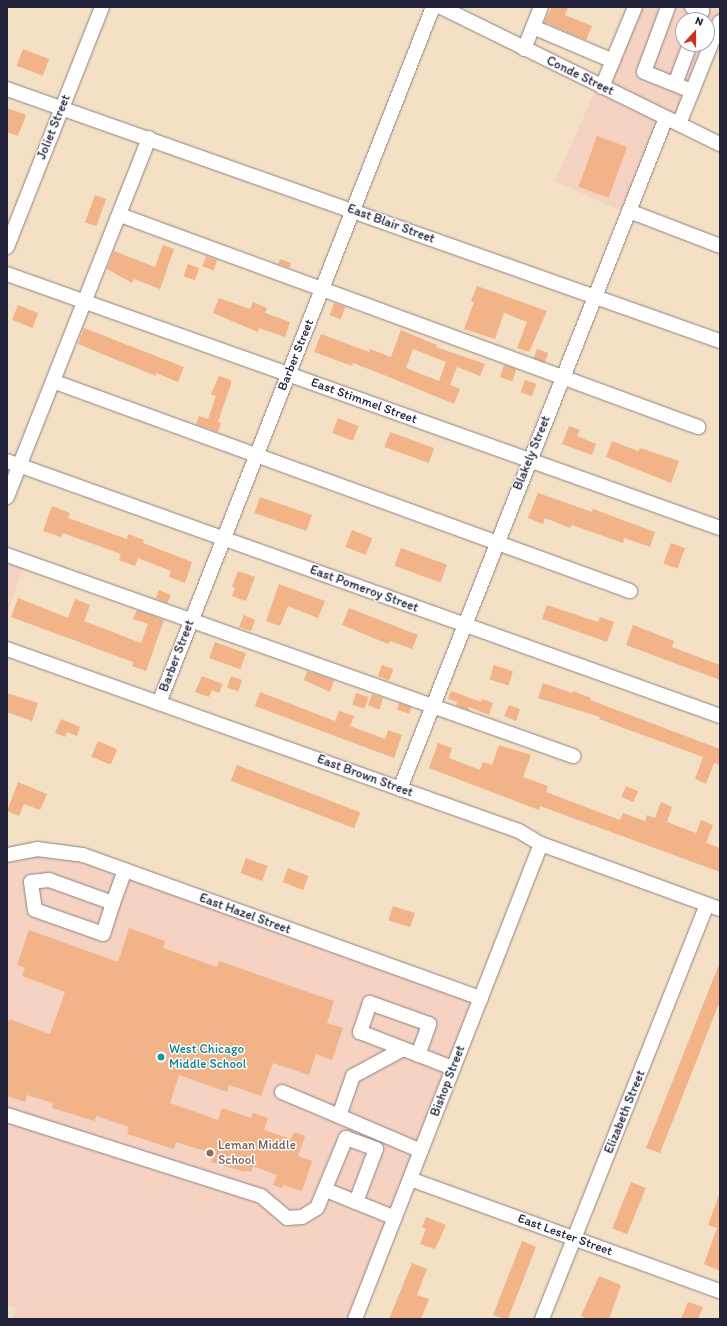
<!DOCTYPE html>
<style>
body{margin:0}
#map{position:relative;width:727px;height:1326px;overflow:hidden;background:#f4e0c5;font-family:Itim,sans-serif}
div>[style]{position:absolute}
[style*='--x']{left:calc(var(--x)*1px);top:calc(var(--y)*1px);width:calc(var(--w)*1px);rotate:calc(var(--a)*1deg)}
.built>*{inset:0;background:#f5d2c2;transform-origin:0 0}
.building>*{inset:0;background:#f1b387;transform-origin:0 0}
.roads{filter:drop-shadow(0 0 1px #8b8180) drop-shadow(0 0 1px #8b8180)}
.minor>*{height:14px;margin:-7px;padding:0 7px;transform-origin:7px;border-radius:7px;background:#fff}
.dots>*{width:11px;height:11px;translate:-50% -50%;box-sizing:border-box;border:2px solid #fff;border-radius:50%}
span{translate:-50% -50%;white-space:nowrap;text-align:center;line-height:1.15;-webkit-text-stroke:3px #fff;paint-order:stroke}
.street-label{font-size:13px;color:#22223b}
.culture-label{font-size:13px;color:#0d838f}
.left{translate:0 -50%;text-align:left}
.education-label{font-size:13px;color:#785e54}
.frame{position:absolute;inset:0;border:8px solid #22223b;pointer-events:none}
.north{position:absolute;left:675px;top:12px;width:40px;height:40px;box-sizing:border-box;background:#fff;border:1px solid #a7a7b1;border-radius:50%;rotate:21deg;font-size:11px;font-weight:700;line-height:16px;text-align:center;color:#22223b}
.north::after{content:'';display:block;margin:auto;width:14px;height:18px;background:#c8321e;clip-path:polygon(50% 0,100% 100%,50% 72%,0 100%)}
</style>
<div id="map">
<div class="built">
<i style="clip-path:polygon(evenodd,638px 7px,720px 7px,720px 30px,683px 123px,606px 85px,638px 7px,683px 20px,707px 20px,707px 44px,683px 44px,683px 20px)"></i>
<i style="left:596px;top:89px;width:73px;height:101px;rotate:24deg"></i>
<i style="clip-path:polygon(7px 549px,28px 556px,7px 613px)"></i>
<i style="clip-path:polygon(50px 853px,83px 860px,474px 1002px,348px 1319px,12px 1319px,16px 1308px,7px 1305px,7px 860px)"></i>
</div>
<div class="building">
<i style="clip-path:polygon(552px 7px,568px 7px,565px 15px,592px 26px,586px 40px,544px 22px)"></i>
<i style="left:23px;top:49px;width:28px;height:18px;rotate:21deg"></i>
<i style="clip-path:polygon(7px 108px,26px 115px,18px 136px,7px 132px)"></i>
<i style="left:597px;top:136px;width:32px;height:54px;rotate:20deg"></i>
<i style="left:95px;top:195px;width:12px;height:29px;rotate:20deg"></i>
<i style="clip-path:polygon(163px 245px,174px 249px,160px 289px,134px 279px,132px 283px,107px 269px,114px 251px,155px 267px)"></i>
<i style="left:206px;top:256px;width:12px;height:11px;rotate:20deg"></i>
<i style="left:280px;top:259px;width:12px;height:5px;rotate:20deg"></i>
<i style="left:188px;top:264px;width:12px;height:13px;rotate:20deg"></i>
<i style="clip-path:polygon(477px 286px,547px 311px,529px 352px,517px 348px,527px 322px,504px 313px,495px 339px,464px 329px,474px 302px,471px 301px)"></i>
<i style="clip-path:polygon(219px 298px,250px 309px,253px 302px,267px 308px,265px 313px,290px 322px,285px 337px,259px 328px,258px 332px,213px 313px)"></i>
<i style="left:334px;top:303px;width:12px;height:13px;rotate:20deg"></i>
<i style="left:18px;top:305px;width:22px;height:16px;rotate:22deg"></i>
<i style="clip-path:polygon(84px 328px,184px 367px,178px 382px,156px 373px,156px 376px,78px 344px)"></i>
<i style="clip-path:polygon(evenodd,401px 330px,437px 345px,436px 347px,485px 364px,480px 376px,457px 367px,450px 385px,460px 389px,454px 404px,384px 375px,353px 363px,352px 366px,314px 352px,321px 334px,369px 352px,370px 349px,391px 357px,401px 330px,413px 349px,446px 362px,439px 381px,406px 368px,413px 349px)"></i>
<i style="left:537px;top:349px;width:12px;height:10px;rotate:20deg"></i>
<i style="left:504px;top:365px;width:13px;height:13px;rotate:18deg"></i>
<i style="clip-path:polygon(219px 376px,231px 380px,231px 384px,218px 422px,221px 423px,218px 432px,196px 424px,199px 416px,208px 419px,216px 396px,211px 394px)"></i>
<i style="left:525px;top:380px;width:12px;height:13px;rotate:20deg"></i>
<i style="left:338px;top:418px;width:22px;height:16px;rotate:21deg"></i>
<i style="clip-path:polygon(569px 426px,580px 430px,577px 436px,596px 444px,592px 455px,562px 444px)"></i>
<i style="left:390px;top:432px;width:47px;height:16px;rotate:20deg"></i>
<i style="clip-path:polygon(612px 441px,638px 451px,640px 448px,679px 461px,671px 483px,606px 457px)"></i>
<i style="clip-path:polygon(538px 493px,592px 512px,593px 509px,655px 532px,650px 547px,624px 538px,623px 543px,572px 525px,570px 528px,545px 518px,543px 524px,528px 518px)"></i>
<i style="left:260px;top:497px;width:55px;height:17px;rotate:19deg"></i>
<i style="clip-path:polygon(52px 506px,70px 513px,68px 518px,127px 539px,128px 534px,144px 540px,143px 543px,192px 562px,185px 583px,169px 577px,171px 571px,138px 558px,135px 566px,119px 560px,121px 554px,63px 533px,61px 537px,43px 531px)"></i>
<i style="left:352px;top:530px;width:22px;height:18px;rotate:22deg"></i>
<i style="left:671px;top:543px;width:15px;height:22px;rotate:20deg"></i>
<i style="left:401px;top:548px;width:49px;height:19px;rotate:20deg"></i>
<i style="clip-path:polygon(238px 571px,255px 577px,246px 601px,232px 596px,235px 588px,232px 587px)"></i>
<i style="clip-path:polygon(279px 584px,325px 601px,318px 618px,288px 606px,280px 626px,266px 621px)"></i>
<i style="left:159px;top:590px;width:13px;height:9px;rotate:23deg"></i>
<i style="clip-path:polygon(18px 598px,68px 618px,75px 599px,90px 605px,84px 621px,141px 643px,148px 624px,133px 619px,137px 610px,164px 620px,146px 671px,132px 666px,133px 662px,11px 617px)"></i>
<i style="clip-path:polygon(547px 605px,598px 622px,600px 617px,614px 622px,607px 642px,542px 619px)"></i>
<i style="clip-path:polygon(349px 608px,418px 635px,412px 649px,390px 641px,388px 644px,342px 625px)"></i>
<i style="clip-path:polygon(244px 615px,255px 620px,251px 631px,239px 627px)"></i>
<i style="clip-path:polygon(633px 625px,674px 641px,672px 647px,720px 665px,720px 680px,626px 645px)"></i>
<i style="left:215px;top:642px;width:33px;height:17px;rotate:20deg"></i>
<i style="left:382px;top:665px;width:12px;height:12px;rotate:20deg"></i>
<i style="left:494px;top:665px;width:20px;height:15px;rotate:18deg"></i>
<i style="clip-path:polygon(307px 671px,334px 680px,330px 692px,304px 680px)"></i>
<i style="clip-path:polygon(202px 676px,223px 684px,219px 693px,212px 690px,209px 697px,195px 692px)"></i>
<i style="left:231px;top:676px;width:12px;height:12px;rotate:20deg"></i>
<i style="clip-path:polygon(543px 683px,572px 693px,573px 691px,591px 698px,590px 700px,720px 749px,720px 765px,714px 763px,706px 784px,695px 779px,703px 757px,599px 719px,600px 717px,538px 698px)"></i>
<i style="clip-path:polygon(451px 691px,481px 702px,482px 699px,493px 703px,489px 715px,469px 707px,468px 710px,456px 705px,457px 702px,448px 699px)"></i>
<i style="clip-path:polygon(260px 692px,335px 721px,339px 711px,354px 716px,350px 726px,385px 739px,388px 730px,402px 735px,394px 758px,255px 706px)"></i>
<i style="clip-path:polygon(7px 693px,38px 703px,32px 721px,7px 712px)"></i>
<i style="left:356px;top:693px;width:13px;height:12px;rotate:18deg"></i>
<i style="left:372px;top:694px;width:12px;height:12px;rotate:20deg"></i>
<i style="left:399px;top:703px;width:13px;height:7px;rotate:18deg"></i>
<i style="clip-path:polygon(509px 705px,520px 709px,516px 721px,504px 716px)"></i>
<i style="clip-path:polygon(61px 719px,80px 727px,77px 736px,67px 732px,65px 737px,55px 733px)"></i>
<i style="left:98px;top:741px;width:21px;height:17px;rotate:23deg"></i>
<i style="clip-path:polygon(438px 743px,452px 748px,449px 758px,480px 770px,483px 762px,492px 765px,499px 745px,531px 755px,523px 777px,548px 786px,546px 792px,620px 820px,623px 813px,645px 821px,647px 815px,655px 818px,661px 802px,672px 807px,667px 822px,696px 833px,701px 820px,713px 825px,706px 843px,720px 848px,720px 872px,540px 806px,539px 810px,429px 768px)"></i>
<i style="left:237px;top:765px;width:132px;height:17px;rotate:21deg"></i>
<i style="clip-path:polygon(18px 782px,47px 794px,40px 810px,24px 804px,19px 816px,7px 811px)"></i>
<i style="left:626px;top:786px;width:13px;height:12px;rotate:23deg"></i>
<i style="left:246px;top:858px;width:23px;height:16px;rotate:20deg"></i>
<i style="left:288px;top:868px;width:22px;height:15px;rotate:21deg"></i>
<i style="left:393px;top:906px;width:23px;height:15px;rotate:18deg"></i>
<i style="clip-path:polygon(129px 928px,165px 941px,163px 948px,217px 967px,219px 961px,334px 1001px,327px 1023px,343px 1028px,332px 1060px,316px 1054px,309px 1075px,273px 1063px,261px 1096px,229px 1085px,227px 1092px,179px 1075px,170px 1103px,218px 1120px,222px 1108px,251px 1118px,253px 1113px,268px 1118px,264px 1130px,291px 1139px,294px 1132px,305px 1136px,298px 1156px,312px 1161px,302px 1191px,283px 1185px,282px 1188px,273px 1185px,277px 1175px,253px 1166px,251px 1172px,245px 1170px,245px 1172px,211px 1162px,212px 1159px,206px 1157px,208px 1152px,176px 1142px,174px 1149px,127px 1134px,129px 1127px,96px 1116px,95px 1121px,52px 1108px,53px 1103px,27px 1095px,25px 1102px,7px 1096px,7px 1027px,9px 1019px,50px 1034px,65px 992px,22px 976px,25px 968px,17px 965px,29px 930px,118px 962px)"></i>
<i style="clip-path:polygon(720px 962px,720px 1001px,660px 1153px,646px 1148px)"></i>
<i style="left:631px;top:1182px;width:16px;height:50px;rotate:22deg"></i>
<i style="clip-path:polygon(719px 1195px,720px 1196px,720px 1271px,704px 1264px,717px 1228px,708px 1225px)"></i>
<i style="clip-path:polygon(426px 1217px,446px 1225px,435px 1249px,420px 1244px,426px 1229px,422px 1227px)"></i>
<i style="clip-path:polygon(522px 1241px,536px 1247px,508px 1319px,505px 1319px,493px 1315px)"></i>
<i style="clip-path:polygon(412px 1263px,427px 1269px,417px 1295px,429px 1299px,421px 1319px,389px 1319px)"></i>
<i style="clip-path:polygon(599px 1276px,621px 1285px,609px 1319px,588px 1319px,581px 1316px)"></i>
<i style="clip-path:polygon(688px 1302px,703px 1307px,698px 1319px,681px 1319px)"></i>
</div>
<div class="roads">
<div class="minor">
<i style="--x:441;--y:7;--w:311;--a:26.2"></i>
<i style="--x:668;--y:7;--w:69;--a:110.3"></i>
<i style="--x:644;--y:72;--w:52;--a:21.6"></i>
<i style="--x:692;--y:7;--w:11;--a:22"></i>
<i style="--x:702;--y:11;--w:9;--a:108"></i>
<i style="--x:533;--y:27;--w:87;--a:23"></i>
<i style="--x:524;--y:49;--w:45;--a:-68"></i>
<i style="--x:675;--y:84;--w:43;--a:-69.4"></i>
<i style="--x:602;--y:87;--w:87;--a:-67.6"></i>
<i style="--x:7;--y:89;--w:756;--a:19.47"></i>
<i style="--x:679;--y:124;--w:110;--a:-68.1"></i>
<i style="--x:629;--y:211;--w:97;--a:21"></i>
<i style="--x:120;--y:215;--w:616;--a:20.14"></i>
<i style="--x:7;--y:247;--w:258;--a:-68.4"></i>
<i style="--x:7;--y:274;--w:757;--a:19.61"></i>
<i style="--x:55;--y:382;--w:612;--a:19.98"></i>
<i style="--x:7;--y:461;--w:757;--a:19.68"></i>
<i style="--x:7;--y:497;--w:386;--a:-68.4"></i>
<i style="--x:7;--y:555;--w:601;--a:19.55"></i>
<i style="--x:7;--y:649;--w:543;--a:19.57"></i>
<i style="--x:519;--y:831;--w:26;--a:31"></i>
<i style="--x:541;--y:844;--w:190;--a:20"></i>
<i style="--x:159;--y:703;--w:748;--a:-68.51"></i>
<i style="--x:400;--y:789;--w:722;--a:-68.38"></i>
<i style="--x:7;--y:855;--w:31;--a:-11"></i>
<i style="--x:37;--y:849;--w:46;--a:7.4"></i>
<i style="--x:83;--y:855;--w:423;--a:19.8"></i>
<i style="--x:113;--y:903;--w:68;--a:-160.2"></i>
<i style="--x:49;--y:880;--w:18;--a:174"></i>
<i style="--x:31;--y:882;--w:28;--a:82"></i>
<i style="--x:35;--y:910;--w:72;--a:19.4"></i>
<i style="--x:103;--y:934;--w:33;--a:-72"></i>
<i style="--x:113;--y:903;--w:35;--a:-70"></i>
<i style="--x:403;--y:1049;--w:57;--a:151.6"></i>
<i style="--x:353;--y:1076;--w:42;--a:109.3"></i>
<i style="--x:339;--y:1116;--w:89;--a:23.1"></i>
<i style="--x:418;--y:1055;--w:33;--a:-70"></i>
<i style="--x:429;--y:1024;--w:63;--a:-160.4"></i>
<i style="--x:370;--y:1003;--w:31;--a:109"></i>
<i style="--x:360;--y:1032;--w:100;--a:21.2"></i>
<i style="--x:282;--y:1092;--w:62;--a:22.8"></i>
<i style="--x:7;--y:1115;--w:267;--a:17.7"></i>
<i style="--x:261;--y:1196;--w:34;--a:40"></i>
<i style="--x:287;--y:1218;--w:15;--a:-4"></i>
<i style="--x:302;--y:1217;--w:17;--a:-31"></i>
<i style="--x:317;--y:1208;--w:76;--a:-67.5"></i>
<i style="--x:346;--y:1138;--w:32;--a:20"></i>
<i style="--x:376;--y:1149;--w:57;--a:110.7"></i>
<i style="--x:410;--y:1179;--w:330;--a:19.9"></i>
<i style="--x:326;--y:1190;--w:74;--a:22.1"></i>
<i style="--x:355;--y:1319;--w:510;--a:-68.62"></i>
<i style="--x:542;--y:1319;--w:446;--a:-68.3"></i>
</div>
</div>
<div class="dots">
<i style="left:161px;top:1057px;background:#0f9aa8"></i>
<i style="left:210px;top:1153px;background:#8d6e63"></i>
</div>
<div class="street-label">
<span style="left:580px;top:76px;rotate:26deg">Conde Street</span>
<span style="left:54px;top:127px;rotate:-68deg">Joliet Street</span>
<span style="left:391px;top:224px;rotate:20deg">East Blair Street</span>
<span style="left:296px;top:355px;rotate:-68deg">Barber Street</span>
<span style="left:364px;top:401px;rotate:20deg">East Stimmel Street</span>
<span style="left:532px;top:453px;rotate:-68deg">Blakely Street</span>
<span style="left:364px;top:589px;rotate:20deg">East Pomeroy Street</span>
<span style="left:177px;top:656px;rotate:-69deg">Barber Street</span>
<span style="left:365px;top:776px;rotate:20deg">East Brown Street</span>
<span style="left:245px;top:914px;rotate:20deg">East Hazel Street</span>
<span style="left:448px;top:1081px;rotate:-69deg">Bishop Street</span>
<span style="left:625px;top:1112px;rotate:-68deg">Elizabeth Street</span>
<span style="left:565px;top:1235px;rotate:20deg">East Lester Street</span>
</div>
<div class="culture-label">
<span class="left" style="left:169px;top:1057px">West Chicago<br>Middle School</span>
</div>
<div class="education-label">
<span class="left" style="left:218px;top:1153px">Leman Middle<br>School</span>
</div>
<div class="frame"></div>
<div class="north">N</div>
</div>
